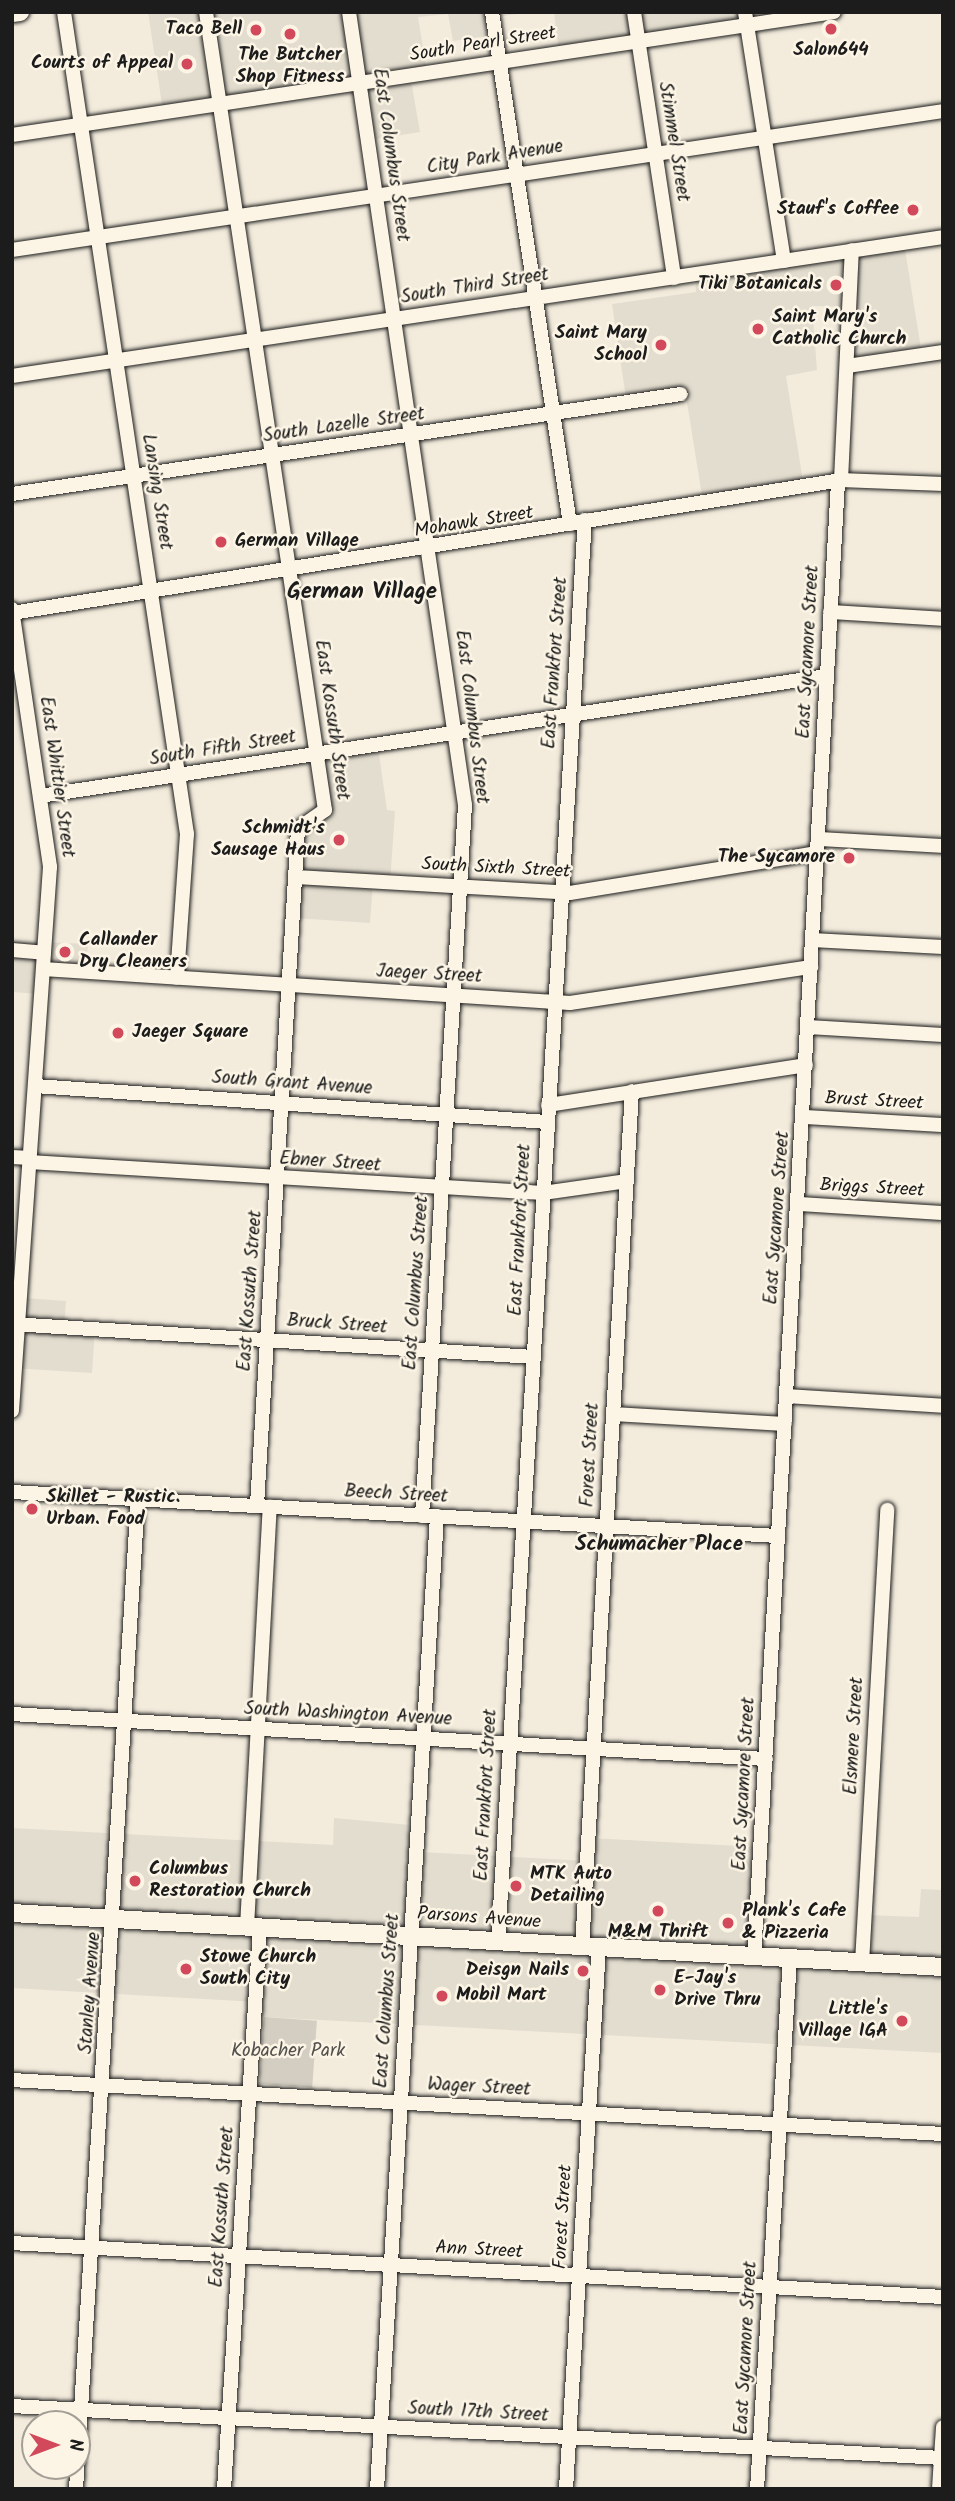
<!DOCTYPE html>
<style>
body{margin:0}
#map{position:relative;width:955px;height:2501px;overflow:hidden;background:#f3ecdd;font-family:Kalam,sans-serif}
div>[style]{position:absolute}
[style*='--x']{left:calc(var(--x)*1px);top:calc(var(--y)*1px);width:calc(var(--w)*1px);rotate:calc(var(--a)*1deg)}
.built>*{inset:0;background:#e3ddcf}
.green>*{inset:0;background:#d3cec1;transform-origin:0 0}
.roads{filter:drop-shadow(0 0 2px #1c1c1c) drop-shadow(0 0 2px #1c1c1c)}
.minor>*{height:14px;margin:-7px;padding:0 7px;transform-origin:7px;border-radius:7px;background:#fcf5e5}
.major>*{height:18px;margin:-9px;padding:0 9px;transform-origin:9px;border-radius:9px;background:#fcf5e5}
.dots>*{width:19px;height:19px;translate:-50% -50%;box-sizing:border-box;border:4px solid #fcf5e5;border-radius:50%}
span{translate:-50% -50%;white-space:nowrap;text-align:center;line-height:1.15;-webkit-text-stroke:5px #fcf5e5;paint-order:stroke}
.poi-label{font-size:19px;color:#1c1c1c;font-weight:700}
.right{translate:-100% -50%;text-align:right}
.left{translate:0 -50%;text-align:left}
.street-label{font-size:19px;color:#1c1c1c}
.park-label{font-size:19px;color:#53514e}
.neighbourhood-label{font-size:21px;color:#1c1c1c;font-weight:700}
.quarter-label{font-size:23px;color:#1c1c1c;font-weight:700}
.frame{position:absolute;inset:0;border:14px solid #1c1c1c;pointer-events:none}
.north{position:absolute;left:21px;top:2410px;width:70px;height:70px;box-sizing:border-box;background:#fcf5e5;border:2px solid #a29e95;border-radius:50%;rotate:90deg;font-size:19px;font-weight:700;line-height:28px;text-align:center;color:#1c1c1c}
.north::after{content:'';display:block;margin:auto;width:24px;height:32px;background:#d1495b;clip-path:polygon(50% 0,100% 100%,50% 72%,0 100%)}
</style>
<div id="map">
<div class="built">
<i style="clip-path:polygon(148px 12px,526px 12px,526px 13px,493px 17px,496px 35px,453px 41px,448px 14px,418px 17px,427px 72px,410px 75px,420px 132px,370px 140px,359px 82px,163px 111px)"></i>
<i style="clip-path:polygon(554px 12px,834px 12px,559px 52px)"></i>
<i style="clip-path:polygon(904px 243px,922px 355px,848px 367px,850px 307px,812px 306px,817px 370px,786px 376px,804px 487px,703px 502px,685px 390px,626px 398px,612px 304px,696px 292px,695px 273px)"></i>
<i style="clip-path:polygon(378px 747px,387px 810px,395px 811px,390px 884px,373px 883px,370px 923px,295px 918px,300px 830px,326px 813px,319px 757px)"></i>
<i style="clip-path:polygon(45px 942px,88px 944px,86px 972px,43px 969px,41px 994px,12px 992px,12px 950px,44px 953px)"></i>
<i style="clip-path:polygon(12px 1297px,66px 1301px,64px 1326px,95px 1328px,92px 1373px,12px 1368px)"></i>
<i style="clip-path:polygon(334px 1818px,421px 1826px,420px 1852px,588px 1861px,590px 1838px,758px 1847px,753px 1957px,860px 1961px,865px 1915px,919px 1917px,921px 1889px,943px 1890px,943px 2053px,264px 2017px,257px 2014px,257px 2002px,12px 1988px,12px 1828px,333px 1845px)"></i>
</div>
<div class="green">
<i style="left:264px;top:2017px;width:53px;height:67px;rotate:4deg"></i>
</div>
<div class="roads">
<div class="minor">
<i style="--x:64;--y:12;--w:831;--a:81.49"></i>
<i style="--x:187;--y:834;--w:144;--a:94"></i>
<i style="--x:206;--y:12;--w:807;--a:81.52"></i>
<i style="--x:325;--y:810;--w:33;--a:145"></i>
<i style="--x:298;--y:829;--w:678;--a:93.47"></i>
<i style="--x:349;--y:12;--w:801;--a:81.68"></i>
<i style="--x:465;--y:805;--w:712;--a:93.46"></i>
<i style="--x:492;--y:12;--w:518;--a:81.34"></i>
<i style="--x:634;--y:12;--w:269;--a:81.4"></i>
<i style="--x:745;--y:12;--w:252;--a:81.1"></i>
<i style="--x:12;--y:135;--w:831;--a:-8.51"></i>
<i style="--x:12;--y:250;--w:941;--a:-8.49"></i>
<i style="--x:847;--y:366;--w:97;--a:-8.3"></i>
<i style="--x:12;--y:376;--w:941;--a:-8.49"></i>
<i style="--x:841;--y:480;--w:230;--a:-87.3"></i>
<i style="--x:12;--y:494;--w:676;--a:-8.5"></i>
<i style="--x:12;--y:609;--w:261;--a:81.6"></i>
<i style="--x:50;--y:867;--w:545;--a:94"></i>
<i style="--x:830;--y:612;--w:113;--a:3.5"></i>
<i style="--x:12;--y:613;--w:840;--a:-9.11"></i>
<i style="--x:841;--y:480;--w:102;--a:2.2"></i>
<i style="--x:40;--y:796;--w:795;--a:-8.68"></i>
<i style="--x:818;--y:839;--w:125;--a:3.2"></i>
<i style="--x:296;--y:877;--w:274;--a:3.3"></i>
<i style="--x:570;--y:893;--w:250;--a:-9.2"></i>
<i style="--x:812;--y:940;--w:131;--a:3.1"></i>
<i style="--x:12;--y:950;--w:32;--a:5"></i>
<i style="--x:43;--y:969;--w:528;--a:3.69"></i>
<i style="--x:570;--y:1003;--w:244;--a:-8.5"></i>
<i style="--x:808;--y:1027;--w:135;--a:3.4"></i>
<i style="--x:35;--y:1086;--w:513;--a:4.02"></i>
<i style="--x:548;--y:1105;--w:261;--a:-8.8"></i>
<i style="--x:804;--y:1117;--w:139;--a:3.3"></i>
<i style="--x:12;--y:1157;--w:18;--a:3"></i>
<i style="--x:29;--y:1162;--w:515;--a:3.45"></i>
<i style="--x:543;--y:1193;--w:85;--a:-8.1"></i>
<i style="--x:799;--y:1204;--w:144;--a:3.6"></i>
<i style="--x:12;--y:1324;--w:522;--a:3.62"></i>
<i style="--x:786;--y:1396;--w:157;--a:3.6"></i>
<i style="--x:613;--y:1414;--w:172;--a:3.3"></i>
<i style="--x:12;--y:1492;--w:767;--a:3.29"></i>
<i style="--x:12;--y:1714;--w:755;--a:3.42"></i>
<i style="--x:247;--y:1927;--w:421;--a:-86.9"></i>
<i style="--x:498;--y:1941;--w:1424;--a:-86.5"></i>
<i style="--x:582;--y:1947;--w:857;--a:-86.66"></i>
<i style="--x:754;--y:1957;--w:1478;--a:-86.74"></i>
<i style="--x:862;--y:1963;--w:454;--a:-86.8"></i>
<i style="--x:12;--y:2080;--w:933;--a:3.32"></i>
<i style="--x:12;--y:2243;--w:933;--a:3.32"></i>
<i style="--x:12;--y:2406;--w:932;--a:3.2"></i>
<i style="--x:76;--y:2489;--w:992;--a:-86.42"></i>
<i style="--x:224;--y:2489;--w:563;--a:-86.33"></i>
<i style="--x:377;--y:2489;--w:975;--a:-86.47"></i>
<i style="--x:566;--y:2489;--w:542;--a:-86.51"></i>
<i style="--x:757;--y:2489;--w:531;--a:-86.44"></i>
<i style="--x:939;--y:2489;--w:62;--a:-86.3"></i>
</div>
<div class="major">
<i style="--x:12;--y:13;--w:8;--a:-7"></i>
<i style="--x:12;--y:1913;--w:933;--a:3.32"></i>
</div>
</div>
<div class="dots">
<i style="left:831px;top:29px;background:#d1495b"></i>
<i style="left:256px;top:30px;background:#d1495b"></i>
<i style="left:290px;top:34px;background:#d1495b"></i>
<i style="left:187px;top:64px;background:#d1495b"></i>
<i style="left:913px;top:210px;background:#d1495b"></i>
<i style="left:836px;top:285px;background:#d1495b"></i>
<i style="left:758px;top:329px;background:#d1495b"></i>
<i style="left:661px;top:345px;background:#d1495b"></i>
<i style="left:221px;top:542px;background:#d1495b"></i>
<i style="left:339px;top:840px;background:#d1495b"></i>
<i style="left:849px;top:858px;background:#d1495b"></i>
<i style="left:65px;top:952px;background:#d1495b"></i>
<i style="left:118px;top:1033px;background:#d1495b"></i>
<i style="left:32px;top:1509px;background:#d1495b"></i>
<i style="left:135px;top:1881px;background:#d1495b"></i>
<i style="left:516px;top:1886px;background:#d1495b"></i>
<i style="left:658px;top:1911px;background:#d1495b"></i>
<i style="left:728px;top:1923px;background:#d1495b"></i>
<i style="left:186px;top:1969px;background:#d1495b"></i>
<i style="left:583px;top:1971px;background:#d1495b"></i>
<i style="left:660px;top:1990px;background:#d1495b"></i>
<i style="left:442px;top:1996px;background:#d1495b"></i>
<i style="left:902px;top:2021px;background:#d1495b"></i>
</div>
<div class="poi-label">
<span class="right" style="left:242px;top:30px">Taco Bell</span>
<span style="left:831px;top:51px">Salon644</span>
<span style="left:290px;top:67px">The Butcher<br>Shop Fitness</span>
<span class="right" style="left:173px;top:64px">Courts of Appeal</span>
<span class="right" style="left:899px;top:210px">Stauf's Coffee</span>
<span class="right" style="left:822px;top:285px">Tiki Botanicals</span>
<span class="left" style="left:772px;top:329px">Saint Mary's<br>Catholic Church</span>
<span class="right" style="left:647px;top:345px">Saint Mary<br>School</span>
<span class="left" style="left:235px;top:542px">German Village</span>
<span class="right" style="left:325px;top:840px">Schmidt's<br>Sausage Haus</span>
<span class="right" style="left:835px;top:858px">The Sycamore</span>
<span class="left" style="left:79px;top:952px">Callander<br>Dry Cleaners</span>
<span class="left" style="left:132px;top:1033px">Jaeger Square</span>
<span class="left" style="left:46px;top:1509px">Skillet - Rustic.<br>Urban. Food</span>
<span class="left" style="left:149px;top:1881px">Columbus<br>Restoration Church</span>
<span class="left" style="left:530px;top:1886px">MTK Auto<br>Detailing</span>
<span class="left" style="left:742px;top:1923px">Plank's Cafe<br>&amp; Pizzeria</span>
<span style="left:658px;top:1933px">M&amp;M Thrift</span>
<span class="left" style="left:200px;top:1969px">Stowe Church<br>South City</span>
<span class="right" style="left:569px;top:1971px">Deisgn Nails</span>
<span class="left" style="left:674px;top:1990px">E-Jay's<br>Drive Thru</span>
<span class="left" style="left:456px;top:1996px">Mobil Mart</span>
<span class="right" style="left:888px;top:2021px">Little's<br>Village IGA</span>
</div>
<div class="street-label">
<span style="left:483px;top:45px;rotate:-9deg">South Pearl Street</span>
<span style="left:673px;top:142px;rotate:81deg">Stimmel Street</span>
<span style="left:390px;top:155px;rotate:82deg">East Columbus Street</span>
<span style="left:495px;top:158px;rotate:-9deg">City Park Avenue</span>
<span style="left:475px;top:287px;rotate:-9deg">South Third Street</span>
<span style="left:344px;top:426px;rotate:-8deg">South Lazelle Street</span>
<span style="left:156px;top:492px;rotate:81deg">Lansing Street</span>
<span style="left:474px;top:523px;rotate:-9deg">Mohawk Street</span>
<span style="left:809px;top:652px;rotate:-87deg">East Sycamore Street</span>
<span style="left:556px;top:663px;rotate:-86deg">East Frankfort Street</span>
<span style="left:471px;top:717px;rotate:83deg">East Columbus Street</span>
<span style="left:331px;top:720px;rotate:82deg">East Kossuth Street</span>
<span style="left:223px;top:749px;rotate:-9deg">South Fifth Street</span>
<span style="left:56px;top:777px;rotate:82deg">East Whittier Street</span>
<span style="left:496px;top:869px;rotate:3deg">South Sixth Street</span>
<span style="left:429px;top:975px;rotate:3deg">Jaeger Street</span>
<span style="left:292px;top:1084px;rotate:4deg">South Grant Avenue</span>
<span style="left:874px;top:1102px;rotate:3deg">Brust Street</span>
<span style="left:330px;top:1163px;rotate:4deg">Ebner Street</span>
<span style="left:872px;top:1189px;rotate:3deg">Briggs Street</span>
<span style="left:778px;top:1218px;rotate:-86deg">East Sycamore Street</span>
<span style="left:521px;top:1230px;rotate:-87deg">East Frankfort Street</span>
<span style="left:417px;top:1283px;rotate:-86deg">East Columbus Street</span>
<span style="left:251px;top:1291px;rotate:-86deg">East Kossuth Street</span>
<span style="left:337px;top:1325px;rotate:4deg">Bruck Street</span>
<span style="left:591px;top:1455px;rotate:-87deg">Forest Street</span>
<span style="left:396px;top:1495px;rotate:3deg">Beech Street</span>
<span style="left:348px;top:1715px;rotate:3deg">South Washington Avenue</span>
<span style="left:855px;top:1736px;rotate:-87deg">Elsmere Street</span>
<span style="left:745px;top:1784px;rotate:-87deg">East Sycamore Street</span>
<span style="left:487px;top:1795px;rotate:-87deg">East Frankfort Street</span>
<span style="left:479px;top:1919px;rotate:4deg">Parsons Avenue</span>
<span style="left:91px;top:1993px;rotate:-86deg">Stanley Avenue</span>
<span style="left:388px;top:2001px;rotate:-86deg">East Columbus Street</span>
<span style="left:479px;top:2088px;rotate:3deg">Wager Street</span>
<span style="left:223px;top:2207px;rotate:-86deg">East Kossuth Street</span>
<span style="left:564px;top:2217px;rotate:-87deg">Forest Street</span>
<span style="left:479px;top:2251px;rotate:3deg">Ann Street</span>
<span style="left:747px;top:2348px;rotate:-87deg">East Sycamore Street</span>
<span style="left:478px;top:2413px;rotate:3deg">South 17th Street</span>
</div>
<div class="park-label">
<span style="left:288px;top:2052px">Kobacher Park</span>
</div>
<div class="neighbourhood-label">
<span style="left:659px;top:1545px">Schumacher Place</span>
</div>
<div class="quarter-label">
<span style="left:362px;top:592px">German Village</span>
</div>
<div class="frame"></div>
<div class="north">N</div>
</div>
